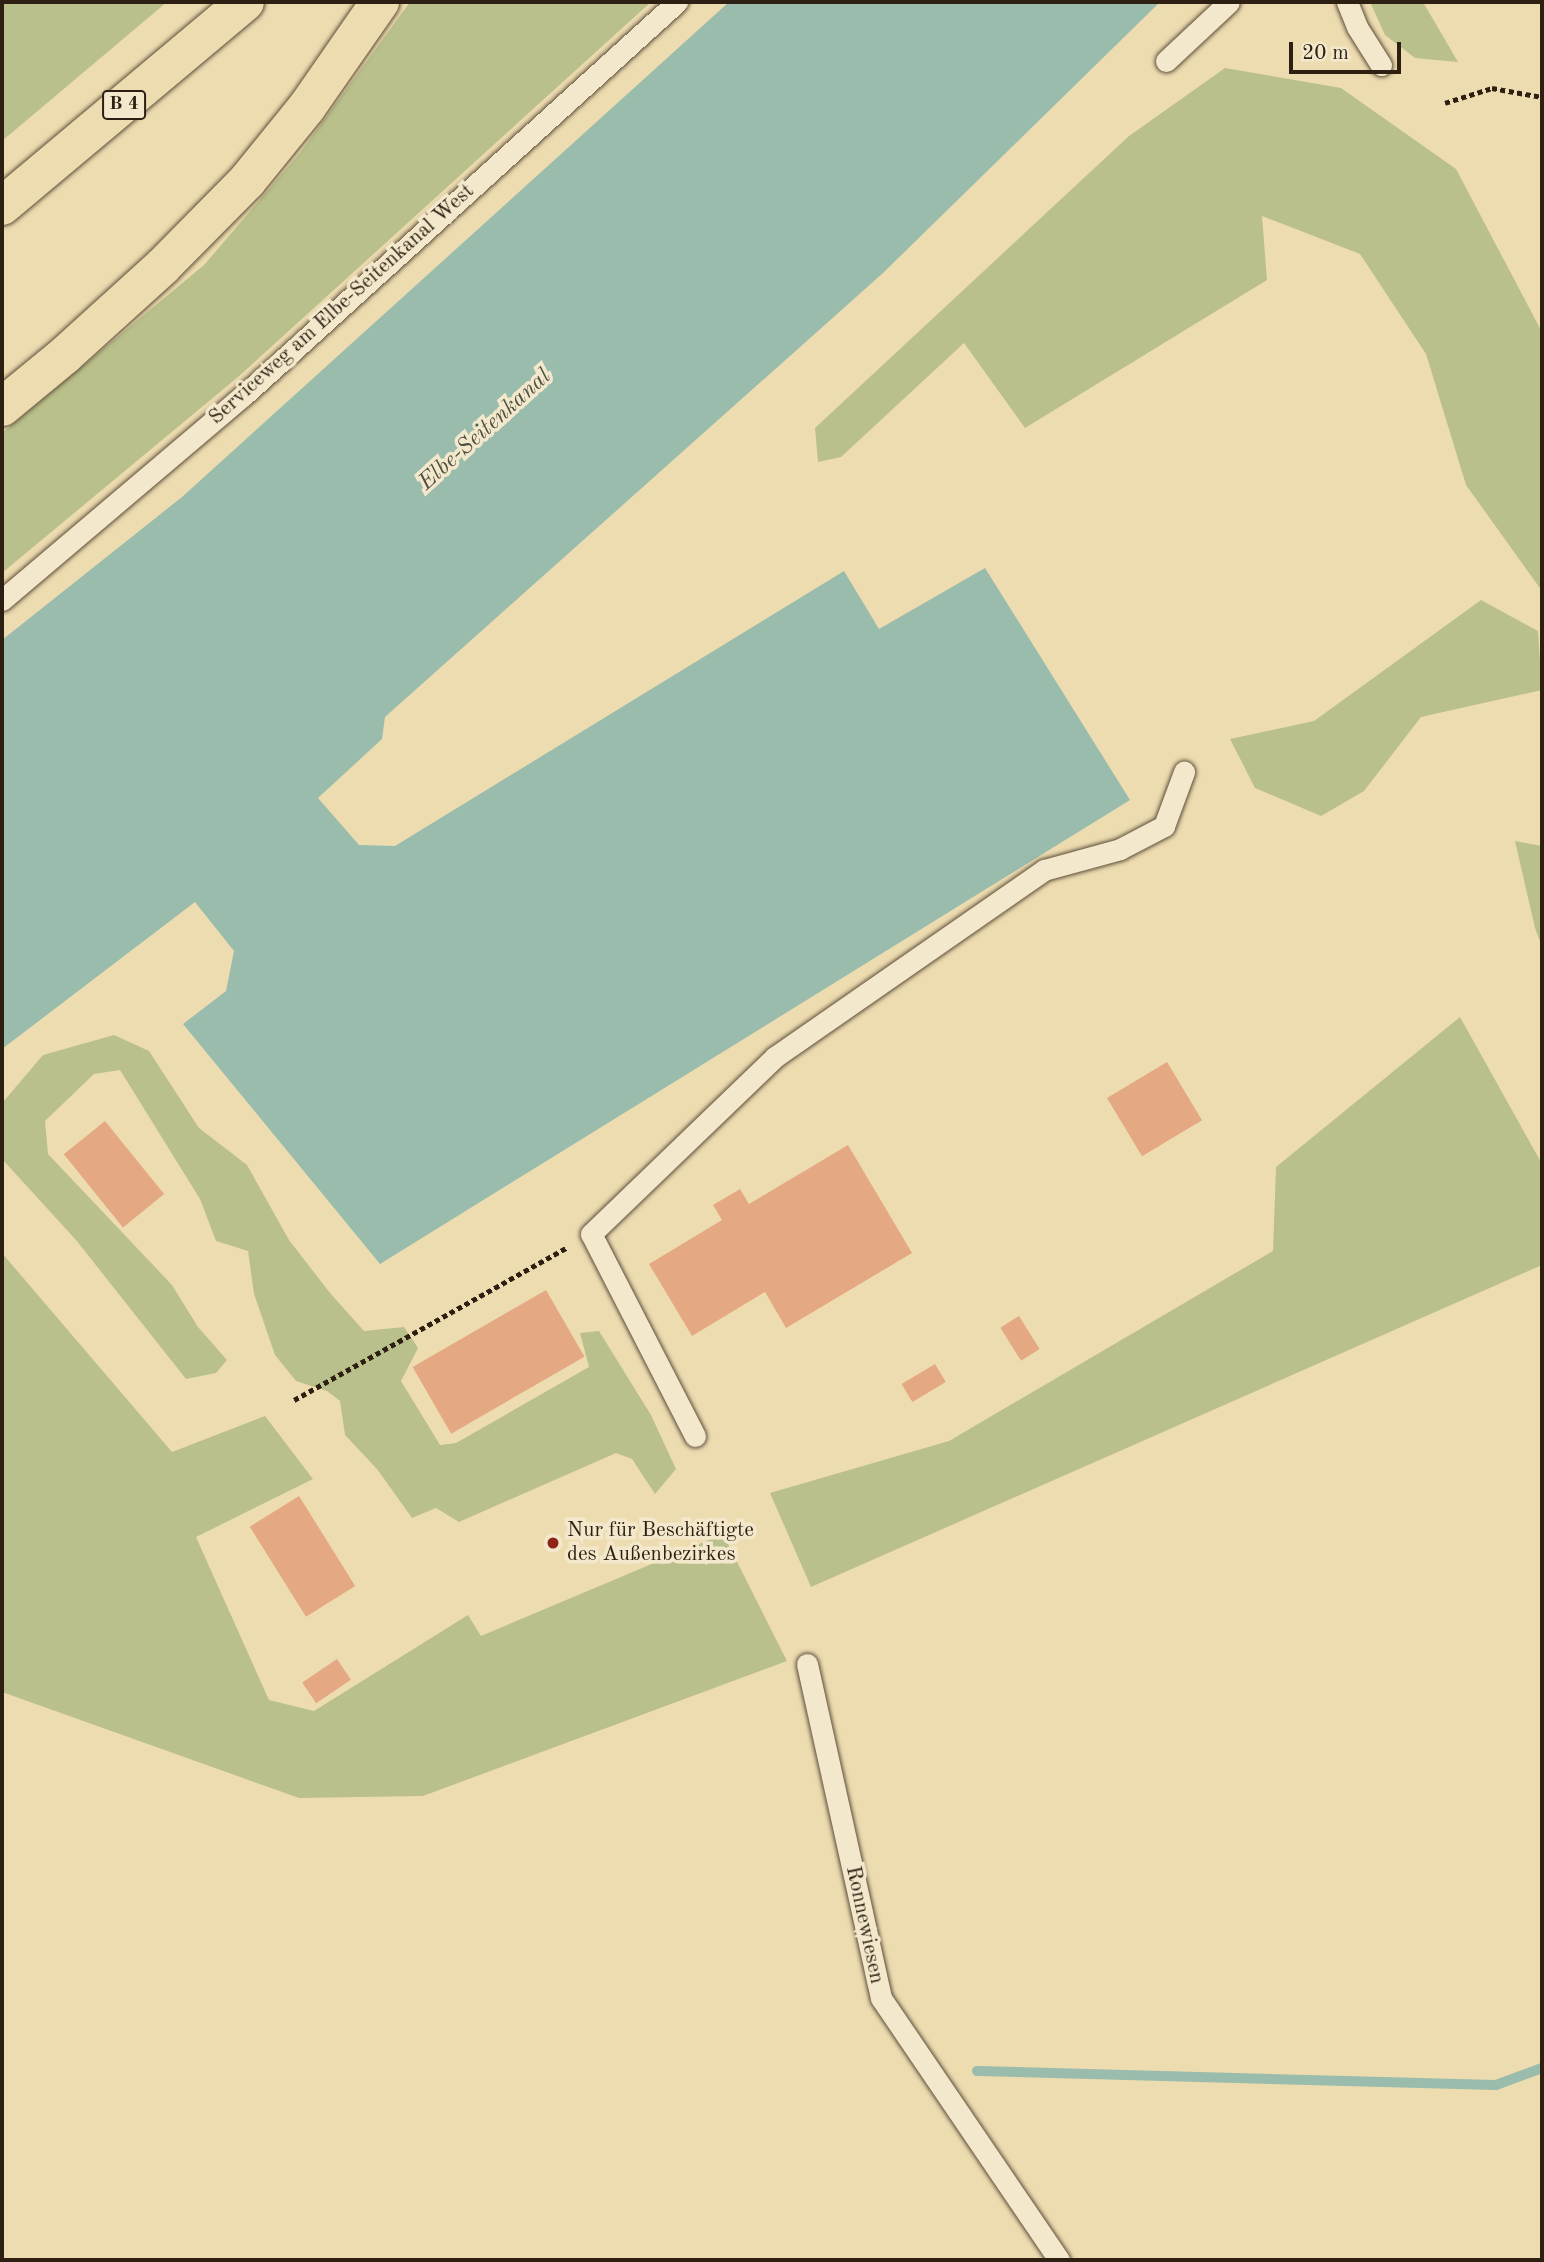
<!DOCTYPE html>
<meta charset="utf-8">
<style>
body{margin:0}
#map{position:relative;width:1544px;height:2262px;overflow:hidden;background:#eedcb1;font-family:"Old Standard TT",serif}
div>[style]{position:absolute}
[style*='--x']{left:calc(var(--x)*1px);top:calc(var(--y)*1px);width:calc(var(--w)*1px);rotate:calc(var(--a)*1deg)}
.green>*{inset:0;background:#bac08b}
.water>*{inset:0;background:#99bcac}
.stream>*{height:10px;margin:-5px;padding:0 5px;transform-origin:5px;border-radius:5px;background:#99bcac}
.building>*{inset:0;background:#e4a983;transform-origin:0 0}
.path>*{height:4.5px;margin-top:-2.25px;transform-origin:0;background:repeating-linear-gradient(90deg,#2d2013 0 5px,transparent 0 8.5px)}
.roads{filter:drop-shadow(0 0 2px #5d4f3a) drop-shadow(0 0 2px #5d4f3a)}
.lane>*{height:21px;margin:-10.5px;padding:0 10.5px;transform-origin:10.5px;border-radius:10.5px;background:#f4e8cc}
.highway>*{height:38px;margin:-19px;padding:0 19px;transform-origin:19px;border-radius:19px;background:#eedcb1}
.dots>*{width:19px;height:19px;translate:-50% -50%;box-sizing:border-box;border:4px solid #f4e8cc;border-radius:50%}
span{translate:-50% -50%;white-space:nowrap;text-align:center;line-height:1.15;-webkit-text-stroke:7px #f4e8cc;paint-order:stroke}
.shield-label span{padding:2px 5px;background:#f4e8cc;border:2px solid;border-radius:5px;-webkit-text-stroke-width:0}
.shield-label{font-size:19px;color:#2d2013;font-weight:700}
.street-label{font-size:21px;color:#2d2013}
.poi-label{font-size:21px;color:#2d2013}
.left{translate:0 -50%;text-align:left}
.water-label{font-size:23px;color:#4d4f41;font-style:italic}
.frame{position:absolute;inset:0;border:4px solid #2d2013;pointer-events:none}
.scale{position:absolute;left:1289px;top:42px;width:112px;height:32px;box-sizing:border-box;border:4px solid #2d2013;border-top:0;padding-left:9px;font-size:21px;line-height:24px;white-space:nowrap;color:#2d2013;-webkit-text-stroke:5px #f4e8cc;paint-order:stroke}
</style>
<div id="map">
<div class="green">
<i style="clip-path:polygon(2px 2px,167px 2px,2px 141px)"></i>
<i style="clip-path:polygon(410px 2px,651px 2px,238px 377px,2px 573px,2px 433px,204px 265px,300px 153px)"></i>
<i style="clip-path:polygon(1370px 2px,1423px 2px,1458px 62px,1415px 58px,1385px 35px)"></i>
<i style="clip-path:polygon(1225px 68px,1341px 88px,1456px 169px,1542px 332px,1542px 591px,1466px 485px,1426px 354px,1360px 254px,1262px 216px,1267px 280px,1025px 428px,964px 343px,841px 457px,818px 462px,815px 428px,1129px 136px)"></i>
<i style="clip-path:polygon(1481px 600px,1538px 631px,1542px 690px,1421px 717px,1364px 791px,1321px 816px,1255px 788px,1230px 739px,1314px 721px)"></i>
<i style="clip-path:polygon(1515px 841px,1542px 846px,1542px 947px,1535px 928px)"></i>
<i style="clip-path:polygon(1460px 1017px,1542px 1164px,1542px 1265px,811px 1587px,770px 1493px,949px 1441px,1273px 1251px,1276px 1167px)"></i>
<i style="clip-path:polygon(114px 1035px,149px 1051px,199px 1128px,247px 1165px,289px 1240px,330px 1293px,364px 1331px,404px 1327px,418px 1348px,401px 1381px,440px 1445px,456px 1443px,589px 1367px,580px 1333px,599px 1331px,651px 1415px,676px 1469px,655px 1494px,632px 1459px,616px 1453px,459px 1522px,436px 1508px,412px 1518px,377px 1469px,345px 1435px,340px 1401px,327px 1391px,296px 1381px,275px 1355px,254px 1294px,248px 1251px,216px 1241px,200px 1199px,120px 1070px,94px 1074px,45px 1121px,48px 1154px,172px 1285px,198px 1327px,227px 1360px,216px 1373px,186px 1379px,76px 1240px,2px 1159px,3px 1102px,43px 1055px)"></i>
<i style="clip-path:polygon(2px 1253px,172px 1452px,265px 1416px,313px 1479px,196px 1537px,269px 1700px,314px 1711px,468px 1615px,481px 1636px,723px 1534px,787px 1661px,423px 1796px,299px 1798px,2px 1692px)"></i>
</div>
<div class="water">
<i style="clip-path:polygon(729px 2px,1160px 2px,883px 273px,385px 717px,382px 739px,318px 798px,359px 845px,395px 846px,844px 571px,879px 629px,985px 568px,1130px 800px,380px 1264px,183px 1024px,226px 991px,234px 951px,195px 902px,2px 1049px,2px 640px,182px 497px)"></i>
</div>
<div class="stream">
<i style="--x:977;--y:2071;--w:519;--a:1.55"></i>
<i style="--x:1496;--y:2085;--w:49;--a:-20.3"></i>
</div>
<div class="building">
<i style="left:1167px;top:1062px;width:68px;height:70px;rotate:59deg"></i>
<i style="left:105px;top:1121px;width:94px;height:53px;rotate:51deg"></i>
<i style="clip-path:polygon(848px 1145px,912px 1253px,786px 1328px,765px 1292px,692px 1336px,649px 1264px,722px 1220px,713px 1205px,740px 1189px,749px 1204px)"></i>
<i style="left:546px;top:1290px;width:77px;height:154px;rotate:60deg"></i>
<i style="left:1019px;top:1316px;width:39px;height:22px;rotate:58deg"></i>
<i style="left:935px;top:1364px;width:21px;height:39px;rotate:59deg"></i>
<i style="left:299px;top:1496px;width:106px;height:58px;rotate:58deg"></i>
<i style="left:337px;top:1659px;width:25px;height:42px;rotate:56deg"></i>
</div>
<div class="path">
<i style="--x:1445;--y:103;--w:49;--a:-17.7"></i>
<i style="--x:1492;--y:88;--w:51;--a:10.2"></i>
<i style="--x:294;--y:1400;--w:312;--a:-29.2"></i>
</div>
<div class="roads">
<div class="lane">
<i style="--x:1347;--y:2;--w:27;--a:68"></i>
<i style="--x:1357;--y:27;--w:45;--a:57.7"></i>
<i style="--x:1166;--y:61;--w:86;--a:-43.1"></i>
<i style="--x:2;--y:600;--w:317;--a:-40.3"></i>
<i style="--x:244;--y:395;--w:585;--a:-42.23"></i>
<i style="--x:695;--y:1436;--w:227;--a:-117.2"></i>
<i style="--x:591;--y:1234;--w:255;--a:-43.9"></i>
<i style="--x:775;--y:1057;--w:328;--a:-34.8"></i>
<i style="--x:1044;--y:870;--w:79;--a:-15.4"></i>
<i style="--x:1120;--y:849;--w:50;--a:-27.6"></i>
<i style="--x:1164;--y:826;--w:58;--a:-69.7"></i>
<i style="--x:807;--y:1664;--w:342;--a:77.5"></i>
<i style="--x:881;--y:1998;--w:317;--a:55.8"></i>
</div>
<div class="highway">
<i style="--x:2;--y:206;--w:317;--a:-40"></i>
<i style="--x:2;--y:407;--w:82;--a:-39.5"></i>
<i style="--x:65;--y:355;--w:132;--a:-42.2"></i>
<i style="--x:163;--y:266;--w:120;--a:-45.3"></i>
<i style="--x:247;--y:181;--w:95;--a:-51"></i>
<i style="--x:307;--y:107;--w:128;--a:-55.2"></i>
</div>
</div>
<div class="dots">
<i style="left:553px;top:1543px;background:#8f2418"></i>
</div>
<div class="shield-label">
<span style="left:124px;top:105px">B 4</span>
</div>
<div class="street-label">
<span style="left:342px;top:305px;rotate:-42deg">Serviceweg am Elbe-Seitenkanal West</span>
<span style="left:864px;top:1925px;rotate:78deg">Ronnewiesen</span>
</div>
<div class="poi-label">
<span class="left" style="left:567px;top:1543px">Nur für Beschäftigte<br>des Außenbezirkes</span>
</div>
<div class="water-label">
<span style="left:485px;top:430px;rotate:-42deg">Elbe-Seitenkanal</span>
</div>
<div class="frame"></div>
<div class="scale">20 m</div>
</div>
